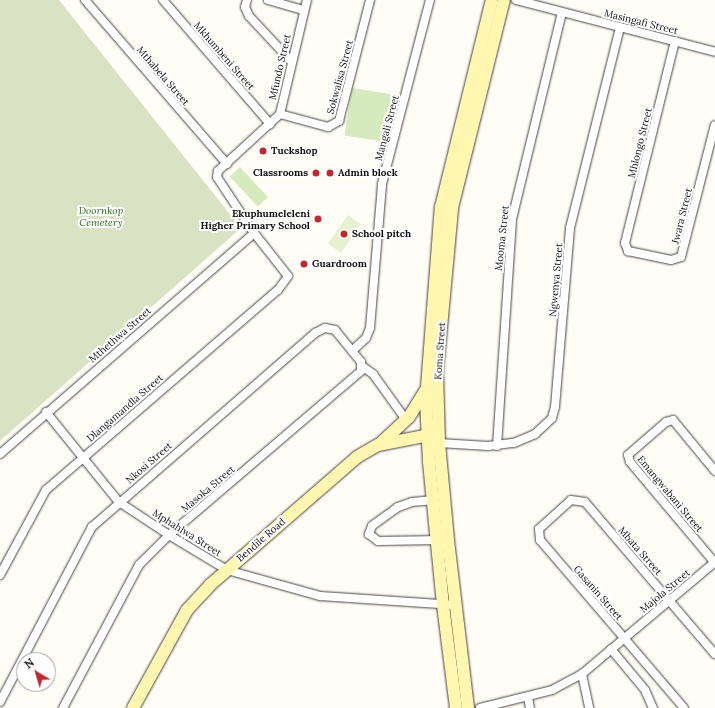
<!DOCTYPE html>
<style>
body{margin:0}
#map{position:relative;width:715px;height:708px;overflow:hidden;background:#fffdf5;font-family:Lora,serif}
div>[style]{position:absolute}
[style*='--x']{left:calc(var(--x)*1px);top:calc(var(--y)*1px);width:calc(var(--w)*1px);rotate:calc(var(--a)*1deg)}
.green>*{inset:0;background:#d5ebbd;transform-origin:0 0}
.cemetery>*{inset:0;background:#d9e3c4}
.pitch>*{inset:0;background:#e6f2cf;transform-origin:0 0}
.roads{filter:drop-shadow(0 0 1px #444) drop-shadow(0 0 1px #444)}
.street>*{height:8px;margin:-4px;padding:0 4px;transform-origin:4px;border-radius:4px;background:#fff}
.secondary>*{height:12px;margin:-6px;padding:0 6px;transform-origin:6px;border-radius:6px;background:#fff6b0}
.dots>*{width:11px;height:11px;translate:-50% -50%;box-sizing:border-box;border:2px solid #fff;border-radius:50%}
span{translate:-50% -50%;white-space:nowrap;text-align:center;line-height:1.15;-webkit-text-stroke:4px #fff;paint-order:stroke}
.street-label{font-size:10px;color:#111}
.poi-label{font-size:10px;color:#111;font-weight:700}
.left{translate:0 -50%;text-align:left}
.right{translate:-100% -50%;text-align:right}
.park-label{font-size:10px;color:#2f6b1f;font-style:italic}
.north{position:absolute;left:16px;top:652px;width:40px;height:40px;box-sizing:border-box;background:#fff;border:1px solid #a0a0a0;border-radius:50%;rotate:322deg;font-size:11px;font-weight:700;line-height:16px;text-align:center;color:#111}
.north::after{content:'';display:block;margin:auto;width:14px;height:18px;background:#c4262e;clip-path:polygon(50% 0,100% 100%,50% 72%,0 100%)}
</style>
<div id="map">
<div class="green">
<i style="left:352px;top:88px;width:47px;height:48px;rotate:9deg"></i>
<i style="left:240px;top:167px;width:41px;height:14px;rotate:47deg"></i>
</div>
<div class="cemetery">
<i style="clip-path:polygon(0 0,59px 0,241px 228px,0 441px)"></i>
</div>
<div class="pitch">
<i style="left:348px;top:215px;width:16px;height:35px;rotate:35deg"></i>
</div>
<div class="roads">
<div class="street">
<i style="--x:85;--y:0;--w:217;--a:49.1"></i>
<i style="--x:163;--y:0;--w:164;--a:49.2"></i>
<i style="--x:247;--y:0;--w:7;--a:106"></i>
<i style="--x:245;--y:7;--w:10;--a:66"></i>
<i style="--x:249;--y:16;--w:62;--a:47"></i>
<i style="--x:268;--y:0;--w:37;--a:16"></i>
<i style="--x:516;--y:0;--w:206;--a:14.6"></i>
<i style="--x:675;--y:41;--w:208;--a:103.9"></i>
<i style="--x:625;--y:243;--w:9;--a:69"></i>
<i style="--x:628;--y:251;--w:44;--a:11.8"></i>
<i style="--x:671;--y:260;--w:10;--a:-17"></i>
<i style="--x:681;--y:257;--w:136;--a:-75.6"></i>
<i style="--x:280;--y:114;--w:50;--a:15.2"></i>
<i style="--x:328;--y:127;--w:13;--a:-29"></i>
<i style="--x:339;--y:121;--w:125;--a:-75.6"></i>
<i style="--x:352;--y:351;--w:19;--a:-43"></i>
<i style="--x:366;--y:338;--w:11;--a:-68"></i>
<i style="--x:370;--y:328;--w:144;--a:-85.2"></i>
<i style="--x:382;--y:184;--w:190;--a:-75.4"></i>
<i style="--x:362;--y:366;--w:14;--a:36"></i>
<i style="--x:373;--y:374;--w:57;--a:54.3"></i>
<i style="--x:46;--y:412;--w:116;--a:51"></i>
<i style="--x:119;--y:502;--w:60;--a:33.4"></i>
<i style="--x:169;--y:535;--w:68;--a:31.1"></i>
<i style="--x:227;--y:570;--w:97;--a:15.6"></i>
<i style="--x:320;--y:596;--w:135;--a:3.8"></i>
<i style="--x:439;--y:443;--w:49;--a:3.5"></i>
<i style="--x:488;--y:446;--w:26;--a:-7"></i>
<i style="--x:514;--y:443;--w:23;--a:-23"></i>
<i style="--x:535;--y:434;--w:23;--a:-43"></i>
<i style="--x:552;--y:418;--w:11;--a:-75"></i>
<i style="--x:555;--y:407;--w:180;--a:-85.2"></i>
<i style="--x:570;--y:228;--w:207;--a:-76"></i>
<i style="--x:497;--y:446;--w:227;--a:-86.2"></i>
<i style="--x:512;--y:219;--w:212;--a:-76.4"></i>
<i style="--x:0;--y:454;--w:337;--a:-41"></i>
<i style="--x:715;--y:471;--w:66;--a:-129.5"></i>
<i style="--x:673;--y:420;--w:7;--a:164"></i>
<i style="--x:666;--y:422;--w:50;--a:139"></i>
<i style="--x:628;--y:455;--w:7;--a:74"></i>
<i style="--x:630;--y:462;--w:132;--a:49.9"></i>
<i style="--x:434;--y:500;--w:22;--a:175"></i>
<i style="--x:412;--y:502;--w:15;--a:160"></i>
<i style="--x:398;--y:507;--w:32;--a:144"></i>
<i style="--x:372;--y:526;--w:9;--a:111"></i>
<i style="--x:369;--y:534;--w:11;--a:38"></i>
<i style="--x:378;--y:541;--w:64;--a:-0.9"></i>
<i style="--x:0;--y:575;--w:97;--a:-61.6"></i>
<i style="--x:46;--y:490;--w:306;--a:-40.8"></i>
<i style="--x:278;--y:290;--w:17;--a:-54"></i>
<i style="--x:288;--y:276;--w:55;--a:-128.3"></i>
<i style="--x:254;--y:233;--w:67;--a:-123.5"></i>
<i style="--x:217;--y:177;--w:6;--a:-81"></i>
<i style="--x:218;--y:171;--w:84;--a:-42.6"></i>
<i style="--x:280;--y:114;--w:117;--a:-76.7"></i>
<i style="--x:611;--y:649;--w:53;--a:50.3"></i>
<i style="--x:645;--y:690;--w:20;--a:66"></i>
<i style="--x:582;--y:674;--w:35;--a:78"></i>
<i style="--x:528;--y:697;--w:11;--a:80"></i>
<i style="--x:0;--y:702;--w:198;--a:-62.3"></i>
<i style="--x:92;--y:527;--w:296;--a:-41"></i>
<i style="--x:315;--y:333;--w:11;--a:-27"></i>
<i style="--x:325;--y:328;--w:10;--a:11"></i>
<i style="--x:335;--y:330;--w:41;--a:50.9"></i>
<i style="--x:361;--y:362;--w:9;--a:90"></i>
<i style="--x:361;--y:371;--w:253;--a:139.5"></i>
<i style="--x:169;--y:535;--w:42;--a:135"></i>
<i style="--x:139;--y:565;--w:162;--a:118"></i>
<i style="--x:480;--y:708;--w:74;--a:-14"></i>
<i style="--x:552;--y:690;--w:34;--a:-28"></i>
<i style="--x:582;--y:674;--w:174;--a:-40.1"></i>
<i style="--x:684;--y:708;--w:221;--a:-130.6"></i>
<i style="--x:540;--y:540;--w:11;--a:-95"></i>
<i style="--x:539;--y:529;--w:43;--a:-42.2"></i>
<i style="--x:571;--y:500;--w:14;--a:8"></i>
<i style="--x:585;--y:502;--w:200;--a:49.5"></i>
</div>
<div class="secondary">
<i style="--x:381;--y:443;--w:38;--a:-43"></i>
<i style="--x:409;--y:417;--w:31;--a:-58"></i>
<i style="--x:133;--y:708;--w:112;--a:-61.1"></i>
<i style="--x:187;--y:610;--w:34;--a:-47"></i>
<i style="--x:210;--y:585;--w:195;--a:-41"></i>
<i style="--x:357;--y:457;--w:24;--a:-30"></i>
<i style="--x:378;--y:445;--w:57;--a:-11.1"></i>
<i style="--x:456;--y:708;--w:104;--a:-97.2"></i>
<i style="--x:443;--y:605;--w:144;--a:-95.6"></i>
<i style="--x:429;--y:462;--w:62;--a:-92.8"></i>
<i style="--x:426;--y:400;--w:194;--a:-85.6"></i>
<i style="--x:441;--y:207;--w:213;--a:-76.2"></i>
<i style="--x:468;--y:708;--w:169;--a:-96.8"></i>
<i style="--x:448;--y:540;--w:97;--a:-95.3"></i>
<i style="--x:439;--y:443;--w:72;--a:-91.6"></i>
<i style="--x:437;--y:371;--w:164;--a:-84.7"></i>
<i style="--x:452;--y:208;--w:214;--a:-76"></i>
</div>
</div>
<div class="dots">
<i style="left:263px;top:151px;background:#c4262e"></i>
<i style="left:316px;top:173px;background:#c4262e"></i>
<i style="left:330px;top:173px;background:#c4262e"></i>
<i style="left:318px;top:219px;background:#c4262e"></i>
<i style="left:344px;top:234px;background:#c4262e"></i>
<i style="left:304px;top:264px;background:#c4262e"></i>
</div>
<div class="street-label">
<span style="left:641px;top:22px;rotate:14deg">Masingafi Street</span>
<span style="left:224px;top:56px;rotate:49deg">Mkhumbeni Street</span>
<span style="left:280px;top:67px;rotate:-77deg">Mfundo Street</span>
<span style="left:163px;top:76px;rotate:49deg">Mthabela Street</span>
<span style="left:340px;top:77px;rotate:-75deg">Sokwalisa Street</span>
<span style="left:387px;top:128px;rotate:-75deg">Mangali Street</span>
<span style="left:640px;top:143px;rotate:-76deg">Mhlongo Street</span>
<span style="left:682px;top:216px;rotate:-76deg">Jwara Street</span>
<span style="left:502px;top:238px;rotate:-84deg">Mooma Street</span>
<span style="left:556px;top:280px;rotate:-85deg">Ngwenya Street</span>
<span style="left:120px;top:335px;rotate:-41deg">Mthethwa Street</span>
<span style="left:440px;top:351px;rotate:-86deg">Koma Street</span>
<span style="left:125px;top:408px;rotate:-41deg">Dlangamandla Street</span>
<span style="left:149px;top:463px;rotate:-41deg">Nkosi Street</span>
<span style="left:208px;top:489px;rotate:-40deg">Masoka Street</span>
<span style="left:670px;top:494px;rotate:50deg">Emangwabani Street</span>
<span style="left:187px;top:533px;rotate:32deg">Mphahlwa Street</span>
<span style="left:261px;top:540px;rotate:-41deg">Bendile Road</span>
<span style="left:640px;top:551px;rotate:49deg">Mbata Street</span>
<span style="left:665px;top:591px;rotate:-40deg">Majola Street</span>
<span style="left:598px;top:593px;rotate:49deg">Gasanin Street</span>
</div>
<div class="poi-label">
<span class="left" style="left:271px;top:151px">Tuckshop</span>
<span class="right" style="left:308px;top:173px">Classrooms</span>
<span class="left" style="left:338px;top:173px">Admin block</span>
<span class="right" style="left:310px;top:219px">Ekuphumeleleni<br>Higher Primary School</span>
<span class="left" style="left:352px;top:234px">School pitch</span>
<span class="left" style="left:312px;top:264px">Guardroom</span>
</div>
<div class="park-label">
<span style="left:101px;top:216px">Doornkop<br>Cemetery</span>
</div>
<div class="north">N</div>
</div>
